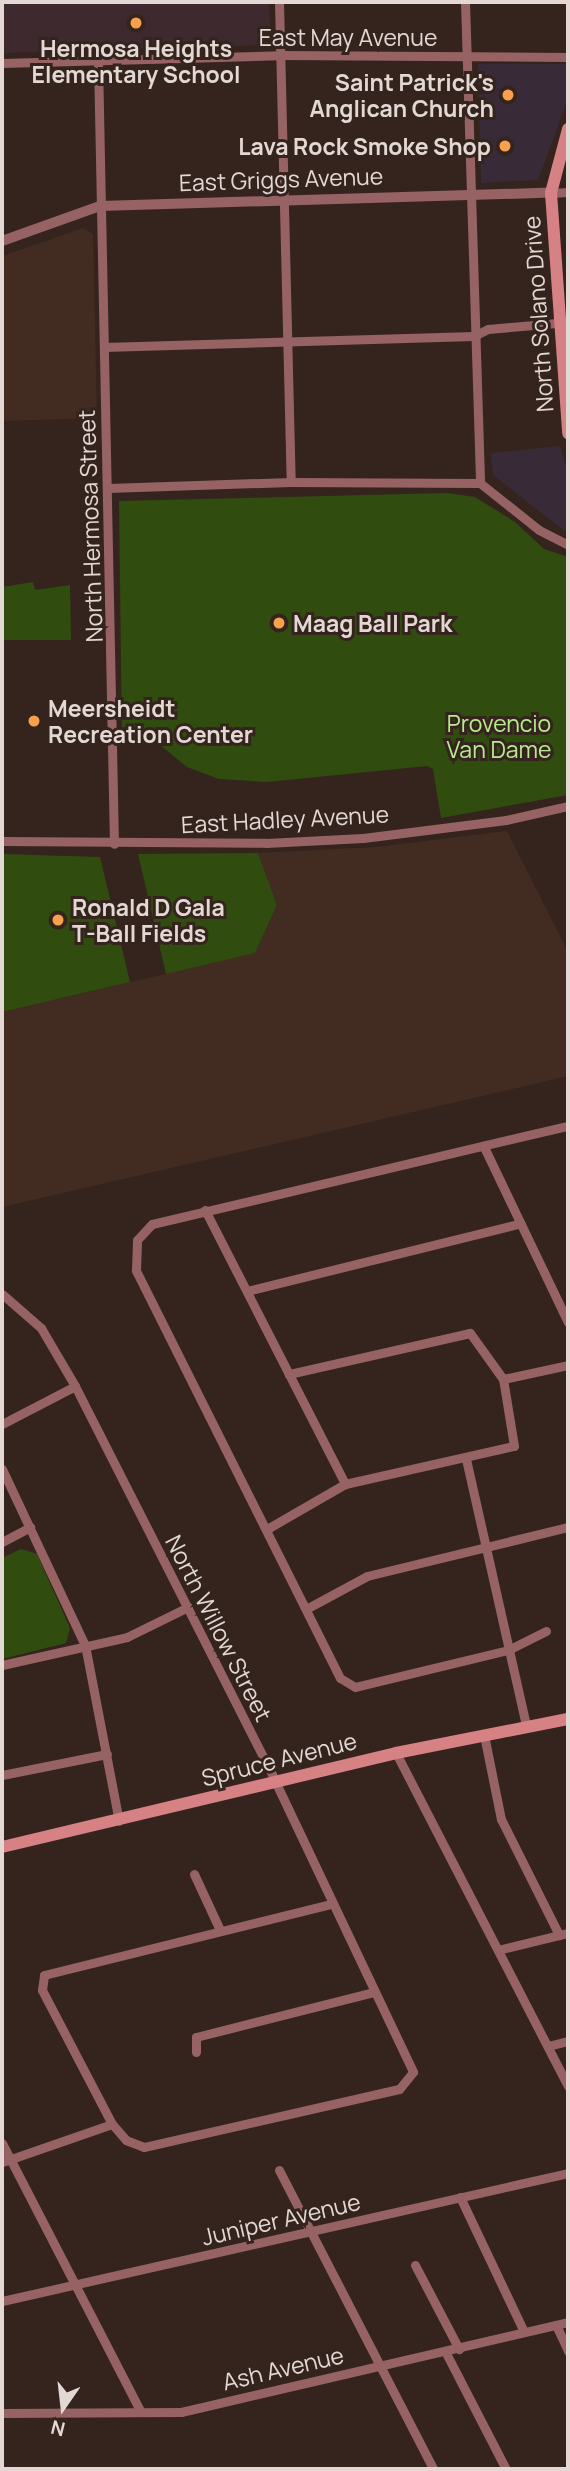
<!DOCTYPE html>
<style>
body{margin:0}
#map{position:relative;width:570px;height:2471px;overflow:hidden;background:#34241d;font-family:Manrope,sans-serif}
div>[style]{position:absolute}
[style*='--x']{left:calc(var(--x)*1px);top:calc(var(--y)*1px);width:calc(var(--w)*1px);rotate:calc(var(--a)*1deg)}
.commercial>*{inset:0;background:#392a37}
.built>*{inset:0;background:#422c22}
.education>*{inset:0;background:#3d292e}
.green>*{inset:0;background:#304c0f}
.minor>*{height:9px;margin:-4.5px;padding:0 4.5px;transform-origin:4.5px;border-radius:4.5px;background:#976263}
.tertiary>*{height:10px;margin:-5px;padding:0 5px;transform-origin:5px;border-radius:5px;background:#976263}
.secondary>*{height:12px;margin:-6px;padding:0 6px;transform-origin:6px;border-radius:6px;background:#d68183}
.dots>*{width:19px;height:19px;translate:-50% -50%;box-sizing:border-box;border:4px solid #34241d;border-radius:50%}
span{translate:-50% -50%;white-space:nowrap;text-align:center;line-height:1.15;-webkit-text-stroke:6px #34241d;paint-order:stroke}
.street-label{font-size:23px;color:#e3d8d4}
.poi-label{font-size:23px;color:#e3d8d4;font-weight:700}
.right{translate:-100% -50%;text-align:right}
.left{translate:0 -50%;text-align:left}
.park-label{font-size:23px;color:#bae992}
.frame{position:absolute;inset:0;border:4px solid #e3d8d4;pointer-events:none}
.north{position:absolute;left:28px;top:2373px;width:70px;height:70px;-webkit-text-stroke:5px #34241d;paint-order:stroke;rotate:194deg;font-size:19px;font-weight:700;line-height:28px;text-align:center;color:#e3d8d4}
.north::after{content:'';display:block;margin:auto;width:24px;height:32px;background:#e3d8d4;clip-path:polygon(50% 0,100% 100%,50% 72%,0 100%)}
</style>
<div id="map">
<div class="commercial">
<i style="clip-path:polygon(478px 64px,568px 64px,568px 99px,538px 180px,481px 183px)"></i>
<i style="clip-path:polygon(560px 446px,568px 472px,568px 534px,493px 475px,491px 453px)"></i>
</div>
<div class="built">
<i style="clip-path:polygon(83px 228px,93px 234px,97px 418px,2px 421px,2px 256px)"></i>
<i style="clip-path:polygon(507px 831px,568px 952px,568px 1076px,2px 1207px,2px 1012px,255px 953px,277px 905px,258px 853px,376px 847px)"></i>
</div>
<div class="education">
<i style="clip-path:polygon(2px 2px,269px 2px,271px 45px,2px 53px)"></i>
</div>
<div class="green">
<i style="clip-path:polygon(447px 493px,475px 497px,515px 522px,544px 549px,568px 557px,568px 795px,441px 818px,433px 769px,427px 766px,267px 782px,219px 779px,187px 767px,160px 745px,122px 744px,119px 501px)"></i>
<i style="clip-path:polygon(33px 582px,35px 590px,70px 585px,71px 640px,2px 640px,2px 587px)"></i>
<i style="clip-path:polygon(258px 853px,277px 905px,255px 953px,166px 974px,138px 854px)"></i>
<i style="clip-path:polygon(2px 854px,100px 857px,130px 982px,2px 1012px)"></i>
<i style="clip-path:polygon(21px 1549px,37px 1554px,70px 1628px,66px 1643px,2px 1659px,2px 1558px)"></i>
</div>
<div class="minor">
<i style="--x:279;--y:2;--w:480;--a:88.6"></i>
<i style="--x:465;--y:2;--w:481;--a:88.2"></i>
<i style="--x:98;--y:61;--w:783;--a:88.83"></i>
<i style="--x:2;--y:63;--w:278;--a:-1.6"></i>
<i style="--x:280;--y:55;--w:288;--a:0.4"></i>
<i style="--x:551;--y:193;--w:17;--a:-3"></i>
<i style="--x:104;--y:347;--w:370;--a:-1.7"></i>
<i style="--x:474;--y:336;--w:16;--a:-27"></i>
<i style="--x:488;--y:329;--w:80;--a:-5"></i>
<i style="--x:108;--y:488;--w:183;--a:-1.9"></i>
<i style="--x:291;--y:482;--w:189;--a:0.3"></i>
<i style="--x:480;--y:483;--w:75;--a:38.5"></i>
<i style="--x:539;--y:530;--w:33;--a:27"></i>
<i style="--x:2;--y:841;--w:264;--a:0.4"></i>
<i style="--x:266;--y:843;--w:97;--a:-3"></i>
<i style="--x:363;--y:838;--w:144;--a:-7.2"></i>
<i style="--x:506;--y:820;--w:64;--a:-12.7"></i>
<i style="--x:484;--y:1147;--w:194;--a:64.4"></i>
<i style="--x:205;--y:1210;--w:308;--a:62.9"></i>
<i style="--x:247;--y:1291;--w:282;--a:-13.9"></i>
<i style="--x:2;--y:1294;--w:52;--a:41.1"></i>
<i style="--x:41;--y:1328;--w:67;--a:59.6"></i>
<i style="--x:75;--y:1386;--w:443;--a:63.1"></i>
<i style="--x:275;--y:1781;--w:322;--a:64.6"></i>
<i style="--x:413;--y:2072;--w:22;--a:129"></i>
<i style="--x:399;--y:2089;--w:262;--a:167.2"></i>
<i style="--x:144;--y:2147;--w:19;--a:-159"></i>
<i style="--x:126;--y:2140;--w:21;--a:-131"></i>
<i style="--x:112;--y:2124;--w:116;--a:160.9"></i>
<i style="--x:503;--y:1379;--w:66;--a:-12.2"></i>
<i style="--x:2;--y:1424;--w:82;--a:-27.5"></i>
<i style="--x:466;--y:1459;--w:274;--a:77.3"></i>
<i style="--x:2;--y:1469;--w:195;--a:64.8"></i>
<i style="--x:85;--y:1645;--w:179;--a:79.1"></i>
<i style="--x:267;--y:1529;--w:90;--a:-30"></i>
<i style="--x:345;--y:1484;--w:173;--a:-12.7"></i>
<i style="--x:514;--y:1446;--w:68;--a:-99.3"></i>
<i style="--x:503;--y:1379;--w:57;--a:-125.7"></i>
<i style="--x:470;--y:1333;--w:186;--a:167.2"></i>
<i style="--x:2;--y:1542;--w:32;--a:-28"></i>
<i style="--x:306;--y:1609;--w:69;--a:-28.4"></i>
<i style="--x:367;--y:1576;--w:207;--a:-13.7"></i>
<i style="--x:546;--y:1631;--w:42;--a:153.4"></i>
<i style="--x:508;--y:1650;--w:157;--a:166.4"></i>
<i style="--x:355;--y:1687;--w:17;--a:-149"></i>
<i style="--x:340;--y:1678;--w:456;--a:-116.6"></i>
<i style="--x:136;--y:1270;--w:30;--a:-88"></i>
<i style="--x:137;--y:1240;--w:22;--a:-47"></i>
<i style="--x:152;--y:1224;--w:427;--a:-13.3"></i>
<i style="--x:2;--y:1665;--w:128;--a:-12.6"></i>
<i style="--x:127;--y:1637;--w:68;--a:-26.2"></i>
<i style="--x:484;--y:1735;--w:86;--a:78.6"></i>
<i style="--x:501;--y:1819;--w:130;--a:63.4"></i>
<i style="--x:396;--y:1753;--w:375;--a:62.7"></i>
<i style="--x:2;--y:1775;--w:107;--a:-11.3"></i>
<i style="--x:194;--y:1874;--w:62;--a:65.1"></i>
<i style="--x:498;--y:1950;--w:72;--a:-13.7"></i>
<i style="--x:548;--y:2046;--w:21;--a:-14"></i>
<i style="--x:196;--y:2052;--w:15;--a:-90"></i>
<i style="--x:196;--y:2037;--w:184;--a:-14.2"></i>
<i style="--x:112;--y:2124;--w:151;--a:-117.6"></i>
<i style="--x:42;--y:1990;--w:15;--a:-82"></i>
<i style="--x:44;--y:1975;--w:296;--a:-13.9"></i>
<i style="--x:2;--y:2143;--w:301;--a:62.7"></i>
<i style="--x:279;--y:2170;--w:336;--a:62.7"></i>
<i style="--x:460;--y:2197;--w:149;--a:64.6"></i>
<i style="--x:415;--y:2265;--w:95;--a:62.4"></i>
<i style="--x:2;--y:2301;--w:580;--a:-12.74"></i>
<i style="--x:556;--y:2325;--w:29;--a:65"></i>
<i style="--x:446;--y:2353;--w:131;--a:62.7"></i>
<i style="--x:2;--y:2413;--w:179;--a:-0.3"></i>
<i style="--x:181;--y:2412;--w:397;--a:-13.1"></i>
</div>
<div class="tertiary">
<i style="--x:2;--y:241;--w:104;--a:-19.7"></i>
<i style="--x:100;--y:206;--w:451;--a:-1.7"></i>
</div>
<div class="secondary">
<i style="--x:568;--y:129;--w:66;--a:104.9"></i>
<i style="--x:551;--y:193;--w:241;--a:85.9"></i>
<i style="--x:2;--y:1847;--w:405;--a:-13.4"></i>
<i style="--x:396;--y:1753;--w:175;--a:-11.2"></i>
</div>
<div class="dots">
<i style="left:136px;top:23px;background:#f9a04c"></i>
<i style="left:508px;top:95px;background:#f9a04c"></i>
<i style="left:505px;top:146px;background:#f9a04c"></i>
<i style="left:279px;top:623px;background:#f9a04c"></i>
<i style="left:34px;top:721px;background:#f9a04c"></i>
<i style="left:58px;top:920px;background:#f9a04c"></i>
</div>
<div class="street-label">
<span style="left:348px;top:37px">East May Avenue</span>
<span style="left:281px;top:179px;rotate:-2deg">East Griggs Avenue</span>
<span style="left:538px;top:314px;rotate:-94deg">North Solano Drive</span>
<span style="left:90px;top:526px;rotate:-92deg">North Hermosa Street</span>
<span style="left:285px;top:819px;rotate:-3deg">East Hadley Avenue</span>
<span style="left:219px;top:1628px;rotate:63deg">North Willow Street</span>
<span style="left:279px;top:1759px;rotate:-14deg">Spruce Avenue</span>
<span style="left:281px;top:2219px;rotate:-13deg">Juniper Avenue</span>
<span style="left:283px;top:2368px;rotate:-13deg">Ash Avenue</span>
</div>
<div class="poi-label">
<span style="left:136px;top:61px">Hermosa Heights<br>Elementary School</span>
<span class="right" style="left:494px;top:95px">Saint Patrick's<br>Anglican Church</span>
<span class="right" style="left:491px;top:146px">Lava Rock Smoke Shop</span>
<span class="left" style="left:293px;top:623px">Maag Ball Park</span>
<span class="left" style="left:48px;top:721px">Meersheidt<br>Recreation Center</span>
<span class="left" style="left:72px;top:920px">Ronald D Gala<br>T-Ball Fields</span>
</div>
<div class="park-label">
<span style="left:499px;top:736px">Provencio<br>Van Dame</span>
</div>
<div class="frame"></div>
<div class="north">N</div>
</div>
